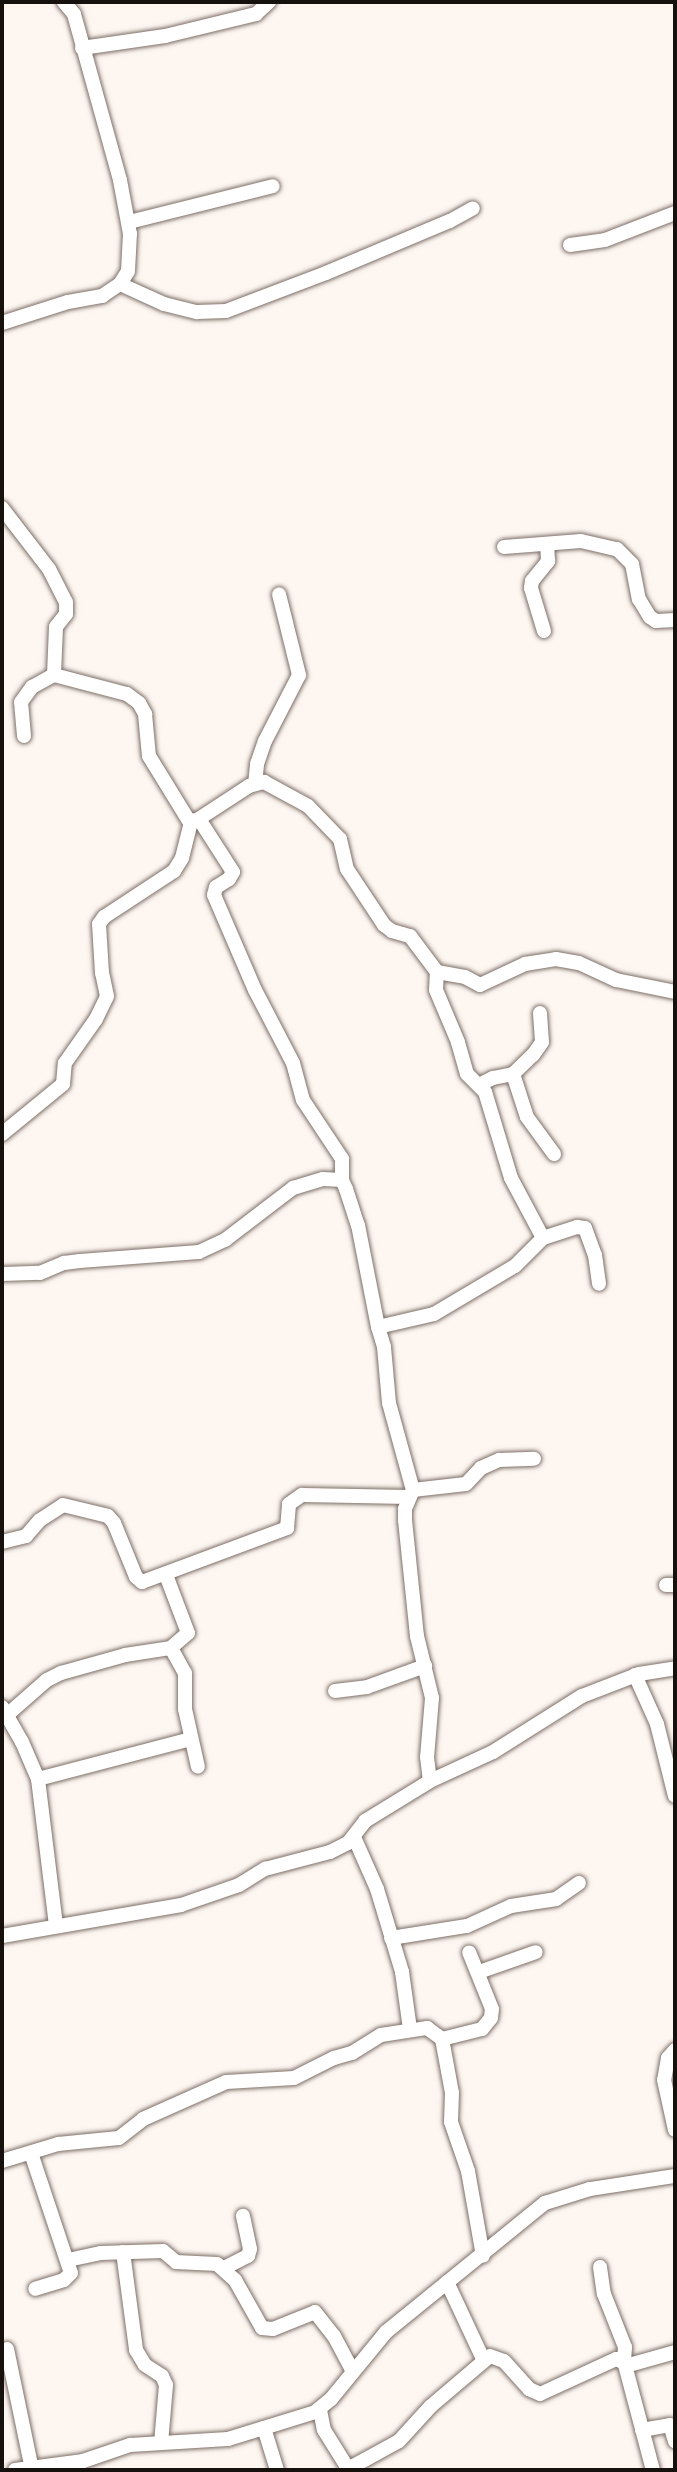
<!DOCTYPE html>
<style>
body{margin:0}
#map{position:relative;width:677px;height:2472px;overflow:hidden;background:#fdf6f1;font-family:Figtree,sans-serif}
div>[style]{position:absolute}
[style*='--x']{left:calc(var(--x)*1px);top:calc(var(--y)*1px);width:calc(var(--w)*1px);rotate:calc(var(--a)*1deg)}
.roads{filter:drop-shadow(0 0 2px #7d6e65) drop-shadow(0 0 2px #7d6e65)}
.minor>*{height:14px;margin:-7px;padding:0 7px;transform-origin:7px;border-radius:7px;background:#fff}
span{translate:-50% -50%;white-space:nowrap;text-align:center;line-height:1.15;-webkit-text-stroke:7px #fff;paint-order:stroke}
.frame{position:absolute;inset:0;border:4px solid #17110d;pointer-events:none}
</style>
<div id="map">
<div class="roads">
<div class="minor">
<i style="--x:82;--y:48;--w:84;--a:-8.2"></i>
<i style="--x:165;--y:36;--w:94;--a:-13.6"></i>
<i style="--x:256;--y:14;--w:18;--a:-43"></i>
<i style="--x:129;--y:222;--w:148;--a:-14"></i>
<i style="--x:570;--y:245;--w:35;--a:-8"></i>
<i style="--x:605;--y:240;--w:75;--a:-21.1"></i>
<i style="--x:120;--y:284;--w:48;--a:24.4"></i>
<i style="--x:164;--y:304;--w:34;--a:14"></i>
<i style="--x:197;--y:312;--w:29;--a:-2"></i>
<i style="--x:226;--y:311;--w:107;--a:-20.8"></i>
<i style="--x:326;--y:273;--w:134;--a:-22.8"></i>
<i style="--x:450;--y:221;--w:26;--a:-29"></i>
<i style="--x:2;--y:323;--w:69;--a:-17.7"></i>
<i style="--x:68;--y:302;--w:35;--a:-10"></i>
<i style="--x:102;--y:296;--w:22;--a:-34"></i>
<i style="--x:120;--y:284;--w:15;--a:-58"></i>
<i style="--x:128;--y:271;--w:37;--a:-87"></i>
<i style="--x:130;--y:234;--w:55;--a:-100.5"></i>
<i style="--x:120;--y:180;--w:172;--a:-105.5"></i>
<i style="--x:74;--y:14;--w:16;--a:-130"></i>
<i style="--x:2;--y:508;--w:77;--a:52.4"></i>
<i style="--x:49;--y:569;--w:37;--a:63"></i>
<i style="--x:66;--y:602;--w:12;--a:90"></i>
<i style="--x:66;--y:614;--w:16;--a:128"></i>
<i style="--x:56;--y:627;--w:48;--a:92.4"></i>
<i style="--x:54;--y:675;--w:75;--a:14.6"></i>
<i style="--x:127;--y:694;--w:15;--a:37"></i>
<i style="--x:139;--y:703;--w:13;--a:61"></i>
<i style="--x:145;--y:714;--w:42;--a:84.6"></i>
<i style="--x:149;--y:756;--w:76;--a:58.4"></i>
<i style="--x:189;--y:821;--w:8;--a:-7"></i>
<i style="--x:197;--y:820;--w:62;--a:-33.2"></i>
<i style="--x:249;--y:786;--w:16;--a:-15"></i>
<i style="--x:264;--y:782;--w:50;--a:28.6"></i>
<i style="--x:308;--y:806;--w:46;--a:45.9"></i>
<i style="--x:340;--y:839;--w:31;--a:77"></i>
<i style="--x:347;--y:869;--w:67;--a:56.5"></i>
<i style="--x:384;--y:925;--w:10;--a:37"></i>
<i style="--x:392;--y:931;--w:19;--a:16"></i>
<i style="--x:410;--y:936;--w:45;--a:53.1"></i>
<i style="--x:437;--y:972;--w:28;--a:10"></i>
<i style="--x:465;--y:977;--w:17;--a:28"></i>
<i style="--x:480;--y:985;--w:50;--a:-25"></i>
<i style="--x:525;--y:964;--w:31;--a:-9"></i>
<i style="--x:556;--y:959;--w:23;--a:10"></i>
<i style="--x:579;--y:963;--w:41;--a:24.7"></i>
<i style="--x:616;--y:980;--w:60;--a:11.5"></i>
<i style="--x:504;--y:547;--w:77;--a:-4.5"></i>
<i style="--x:581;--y:541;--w:37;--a:13"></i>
<i style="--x:617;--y:549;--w:21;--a:45"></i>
<i style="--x:632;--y:564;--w:36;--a:79"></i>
<i style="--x:639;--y:599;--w:21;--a:59"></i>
<i style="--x:650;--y:617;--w:7;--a:34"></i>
<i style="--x:656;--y:621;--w:19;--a:-3"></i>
<i style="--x:544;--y:631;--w:45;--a:-106.8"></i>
<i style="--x:531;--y:588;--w:7;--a:-82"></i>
<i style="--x:532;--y:581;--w:26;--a:-51"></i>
<i style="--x:548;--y:561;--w:17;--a:-93"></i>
<i style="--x:24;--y:736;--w:34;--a:-95"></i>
<i style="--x:21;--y:702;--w:19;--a:-54"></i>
<i style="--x:32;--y:687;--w:25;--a:-29"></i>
<i style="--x:255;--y:784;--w:20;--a:-84"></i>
<i style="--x:257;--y:764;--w:24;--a:-71"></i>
<i style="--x:265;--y:741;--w:74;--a:-62.7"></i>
<i style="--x:299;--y:675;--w:83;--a:-103.9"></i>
<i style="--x:199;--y:819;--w:63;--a:57.3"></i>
<i style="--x:233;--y:872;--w:8;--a:120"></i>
<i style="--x:229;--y:879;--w:15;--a:148"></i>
<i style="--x:216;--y:887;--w:8;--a:104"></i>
<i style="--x:214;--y:895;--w:103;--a:66.7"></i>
<i style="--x:255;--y:990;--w:82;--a:62.5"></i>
<i style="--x:293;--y:1063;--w:38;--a:75"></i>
<i style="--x:303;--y:1100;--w:71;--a:56.5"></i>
<i style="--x:342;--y:1159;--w:21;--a:90"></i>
<i style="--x:513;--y:1074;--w:45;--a:72"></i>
<i style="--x:527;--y:1117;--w:46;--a:53.9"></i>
<i style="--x:479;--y:1085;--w:16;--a:-27"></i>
<i style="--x:493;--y:1078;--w:20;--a:-11"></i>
<i style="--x:513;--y:1074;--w:28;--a:-44"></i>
<i style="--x:533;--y:1055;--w:16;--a:-55"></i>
<i style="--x:542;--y:1042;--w:29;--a:-94"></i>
<i style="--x:2;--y:1134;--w:79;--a:-39.3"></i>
<i style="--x:63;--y:1084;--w:21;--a:-85"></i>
<i style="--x:65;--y:1063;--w:54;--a:-54.8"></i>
<i style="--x:96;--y:1019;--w:25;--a:-64"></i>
<i style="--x:107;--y:996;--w:24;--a:-102"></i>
<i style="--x:102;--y:973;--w:49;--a:-93.5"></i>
<i style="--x:99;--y:924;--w:9;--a:-54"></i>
<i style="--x:104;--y:917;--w:84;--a:-33.3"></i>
<i style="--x:174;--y:871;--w:15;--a:-58"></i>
<i style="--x:182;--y:858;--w:38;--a:-76"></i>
<i style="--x:543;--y:1238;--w:36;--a:-18"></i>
<i style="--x:577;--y:1227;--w:8;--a:7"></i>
<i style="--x:585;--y:1228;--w:29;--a:70"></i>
<i style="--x:595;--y:1255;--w:29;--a:82"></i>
<i style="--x:2;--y:1274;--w:38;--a:-2"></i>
<i style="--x:40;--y:1273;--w:26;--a:-23"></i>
<i style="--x:64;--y:1263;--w:16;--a:-7"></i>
<i style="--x:80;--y:1261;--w:119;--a:-4.3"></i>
<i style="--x:199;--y:1252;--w:29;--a:-25"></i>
<i style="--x:225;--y:1240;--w:86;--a:-37.4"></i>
<i style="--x:293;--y:1188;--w:31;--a:-17"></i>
<i style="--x:323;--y:1179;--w:19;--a:3"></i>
<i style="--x:342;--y:1180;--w:10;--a:66"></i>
<i style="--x:346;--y:1189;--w:38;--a:72"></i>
<i style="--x:358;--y:1225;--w:104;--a:78.9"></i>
<i style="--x:378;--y:1327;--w:57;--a:-13.1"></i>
<i style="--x:434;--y:1314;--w:94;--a:-30.7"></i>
<i style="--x:515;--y:1266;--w:40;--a:-45"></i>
<i style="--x:543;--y:1238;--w:68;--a:-118.1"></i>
<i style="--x:511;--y:1178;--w:90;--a:-106.8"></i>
<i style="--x:485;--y:1092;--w:25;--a:-135"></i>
<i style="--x:467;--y:1074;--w:33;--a:-106"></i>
<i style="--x:458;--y:1042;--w:56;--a:-112.9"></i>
<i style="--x:436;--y:990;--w:18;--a:-87"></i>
<i style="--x:378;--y:1327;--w:21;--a:73"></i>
<i style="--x:384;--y:1347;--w:56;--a:84.9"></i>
<i style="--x:389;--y:1403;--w:90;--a:74.6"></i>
<i style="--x:413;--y:1490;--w:21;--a:113"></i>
<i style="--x:405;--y:1509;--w:11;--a:90"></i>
<i style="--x:405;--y:1520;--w:117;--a:84.1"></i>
<i style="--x:417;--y:1636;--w:64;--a:76.4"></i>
<i style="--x:432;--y:1698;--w:59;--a:94.8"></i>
<i style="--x:427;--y:1757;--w:24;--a:83"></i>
<i style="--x:413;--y:1490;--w:53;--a:-6.5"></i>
<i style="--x:466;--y:1484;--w:22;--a:-47"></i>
<i style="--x:481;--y:1468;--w:20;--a:-24"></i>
<i style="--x:499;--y:1460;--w:35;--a:-2"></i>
<i style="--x:2;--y:1542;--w:25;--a:-14"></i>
<i style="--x:26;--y:1536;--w:21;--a:-49"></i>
<i style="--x:40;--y:1520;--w:27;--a:-33"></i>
<i style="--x:63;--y:1505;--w:46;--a:13.7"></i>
<i style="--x:108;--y:1516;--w:9;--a:49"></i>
<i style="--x:114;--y:1523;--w:58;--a:67.8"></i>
<i style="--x:136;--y:1577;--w:8;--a:40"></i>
<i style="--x:142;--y:1582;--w:155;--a:-20.4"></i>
<i style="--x:287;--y:1528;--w:24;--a:-85"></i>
<i style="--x:289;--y:1504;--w:16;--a:-35"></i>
<i style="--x:302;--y:1495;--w:107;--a:1.1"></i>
<i style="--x:166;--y:1575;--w:62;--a:69.2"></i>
<i style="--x:188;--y:1633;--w:23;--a:139"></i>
<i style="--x:666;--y:1585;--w:9;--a:0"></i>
<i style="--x:635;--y:1675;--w:54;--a:65.8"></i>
<i style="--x:657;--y:1724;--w:74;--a:76"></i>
<i style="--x:335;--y:1691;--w:32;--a:-7"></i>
<i style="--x:367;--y:1687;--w:62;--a:-19.9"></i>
<i style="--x:2;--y:1707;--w:40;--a:60.3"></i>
<i style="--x:22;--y:1742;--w:40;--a:66.6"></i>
<i style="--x:38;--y:1779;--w:148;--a:83"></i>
<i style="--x:7;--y:1715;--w:53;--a:-41.2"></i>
<i style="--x:47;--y:1680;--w:16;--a:-27"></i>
<i style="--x:61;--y:1673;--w:66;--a:-15.7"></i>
<i style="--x:125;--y:1655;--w:47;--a:-8.7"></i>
<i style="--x:171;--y:1648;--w:29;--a:61"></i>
<i style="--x:185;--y:1673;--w:36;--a:90"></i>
<i style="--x:185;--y:1709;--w:59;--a:77.4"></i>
<i style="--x:38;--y:1779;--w:158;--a:-14.7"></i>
<i style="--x:354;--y:1837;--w:57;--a:66.1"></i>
<i style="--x:377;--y:1889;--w:87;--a:73.2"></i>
<i style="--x:402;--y:1972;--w:58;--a:82"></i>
<i style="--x:2;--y:1936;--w:182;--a:-9.8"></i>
<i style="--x:181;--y:1905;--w:61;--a:-19"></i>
<i style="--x:239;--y:1885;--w:31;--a:-32"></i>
<i style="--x:265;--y:1869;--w:67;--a:-14.7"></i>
<i style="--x:330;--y:1852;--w:20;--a:-27"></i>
<i style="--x:348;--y:1843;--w:28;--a:-52"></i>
<i style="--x:365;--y:1821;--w:76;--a:-31.6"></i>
<i style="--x:430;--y:1781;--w:69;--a:-24.7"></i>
<i style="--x:493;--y:1752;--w:105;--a:-32.2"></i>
<i style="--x:582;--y:1696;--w:61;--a:-21.1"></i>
<i style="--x:639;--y:1674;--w:36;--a:-9"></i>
<i style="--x:391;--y:1938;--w:77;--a:-9"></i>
<i style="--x:467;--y:1926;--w:48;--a:-24.4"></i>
<i style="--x:511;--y:1906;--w:46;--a:-8.8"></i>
<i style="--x:556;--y:1899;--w:28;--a:-35"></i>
<i style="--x:479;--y:1972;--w:60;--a:-19.3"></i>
<i style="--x:442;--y:2039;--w:41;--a:-14"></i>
<i style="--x:482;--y:2029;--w:14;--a:-51"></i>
<i style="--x:491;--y:2018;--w:9;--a:-84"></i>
<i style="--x:492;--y:2009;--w:61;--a:-112"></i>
<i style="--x:675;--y:2050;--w:11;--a:131"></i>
<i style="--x:668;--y:2058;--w:22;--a:100"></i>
<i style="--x:664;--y:2080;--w:51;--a:77.6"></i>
<i style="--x:31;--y:2153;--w:126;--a:71.6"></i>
<i style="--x:71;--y:2273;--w:10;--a:135"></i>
<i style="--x:64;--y:2280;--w:30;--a:163"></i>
<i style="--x:2;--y:2161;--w:59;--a:-16.9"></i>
<i style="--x:58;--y:2144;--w:61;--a:-5.6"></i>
<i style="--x:119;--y:2138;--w:31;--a:-38"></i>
<i style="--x:143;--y:2119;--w:91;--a:-24"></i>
<i style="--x:226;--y:2082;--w:68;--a:-3.4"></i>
<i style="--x:294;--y:2078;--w:45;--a:-26.6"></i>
<i style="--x:334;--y:2058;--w:19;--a:-16"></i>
<i style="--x:352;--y:2053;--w:34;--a:-32"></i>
<i style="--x:381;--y:2035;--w:47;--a:-8.7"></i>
<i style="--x:427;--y:2028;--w:19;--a:36"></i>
<i style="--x:442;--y:2039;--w:55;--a:79.5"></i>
<i style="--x:452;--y:2093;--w:29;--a:92"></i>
<i style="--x:451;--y:2122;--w:52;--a:70.9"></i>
<i style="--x:468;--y:2171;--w:86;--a:80"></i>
<i style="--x:123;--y:2252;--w:99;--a:82.4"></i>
<i style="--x:136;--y:2350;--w:17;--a:59"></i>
<i style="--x:145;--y:2365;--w:20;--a:33"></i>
<i style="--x:162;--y:2376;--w:10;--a:66"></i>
<i style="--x:166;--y:2385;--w:58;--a:94.9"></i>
<i style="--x:68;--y:2260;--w:34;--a:-12"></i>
<i style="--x:101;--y:2253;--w:62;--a:-1.8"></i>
<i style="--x:163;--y:2251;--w:17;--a:40"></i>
<i style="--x:176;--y:2262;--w:41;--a:2.8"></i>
<i style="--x:217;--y:2264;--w:24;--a:42"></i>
<i style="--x:235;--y:2280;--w:55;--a:60.6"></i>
<i style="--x:262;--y:2328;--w:11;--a:5"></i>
<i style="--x:273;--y:2329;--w:45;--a:-22"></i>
<i style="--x:315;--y:2312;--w:31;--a:52"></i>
<i style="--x:334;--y:2336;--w:40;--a:62"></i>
<i style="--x:600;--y:2267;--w:27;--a:82"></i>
<i style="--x:604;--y:2294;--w:57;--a:68.4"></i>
<i style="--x:625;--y:2347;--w:15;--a:94"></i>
<i style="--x:224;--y:2268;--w:27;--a:-27"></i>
<i style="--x:248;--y:2256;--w:7;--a:-74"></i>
<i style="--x:250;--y:2249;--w:34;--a:-102"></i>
<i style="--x:447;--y:2282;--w:85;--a:64.9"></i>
<i style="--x:7;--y:2349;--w:124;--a:78.3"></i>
<i style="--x:625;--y:2365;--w:109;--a:75.1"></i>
<i style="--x:320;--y:2410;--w:20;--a:79"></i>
<i style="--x:324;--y:2430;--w:47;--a:58"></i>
<i style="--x:264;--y:2428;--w:44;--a:72.8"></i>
<i style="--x:642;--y:2430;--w:28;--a:-10"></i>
<i style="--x:670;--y:2425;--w:17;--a:73"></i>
<i style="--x:348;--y:2469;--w:58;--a:-28.8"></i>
<i style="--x:399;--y:2441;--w:47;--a:-47.6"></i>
<i style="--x:431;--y:2406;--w:77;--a:-40.3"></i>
<i style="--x:490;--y:2356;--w:15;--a:20"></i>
<i style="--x:504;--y:2361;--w:38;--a:48"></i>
<i style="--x:529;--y:2389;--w:12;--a:24"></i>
<i style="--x:540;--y:2394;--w:84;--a:-24.7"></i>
<i style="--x:616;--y:2359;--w:14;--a:25"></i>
<i style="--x:629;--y:2365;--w:48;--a:-15.8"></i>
<i style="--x:15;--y:2470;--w:69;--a:-7.5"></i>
<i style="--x:83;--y:2461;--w:50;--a:-18.8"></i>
<i style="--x:130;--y:2445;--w:98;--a:-3.5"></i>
<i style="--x:228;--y:2439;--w:91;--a:-17.2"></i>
<i style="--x:315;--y:2412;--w:21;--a:-39"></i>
<i style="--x:331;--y:2399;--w:87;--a:-50.6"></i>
<i style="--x:386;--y:2332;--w:205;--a:-39.1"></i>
<i style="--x:545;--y:2203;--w:47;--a:-17.3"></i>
<i style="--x:590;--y:2189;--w:86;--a:-8.7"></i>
</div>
</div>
<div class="frame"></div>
</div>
